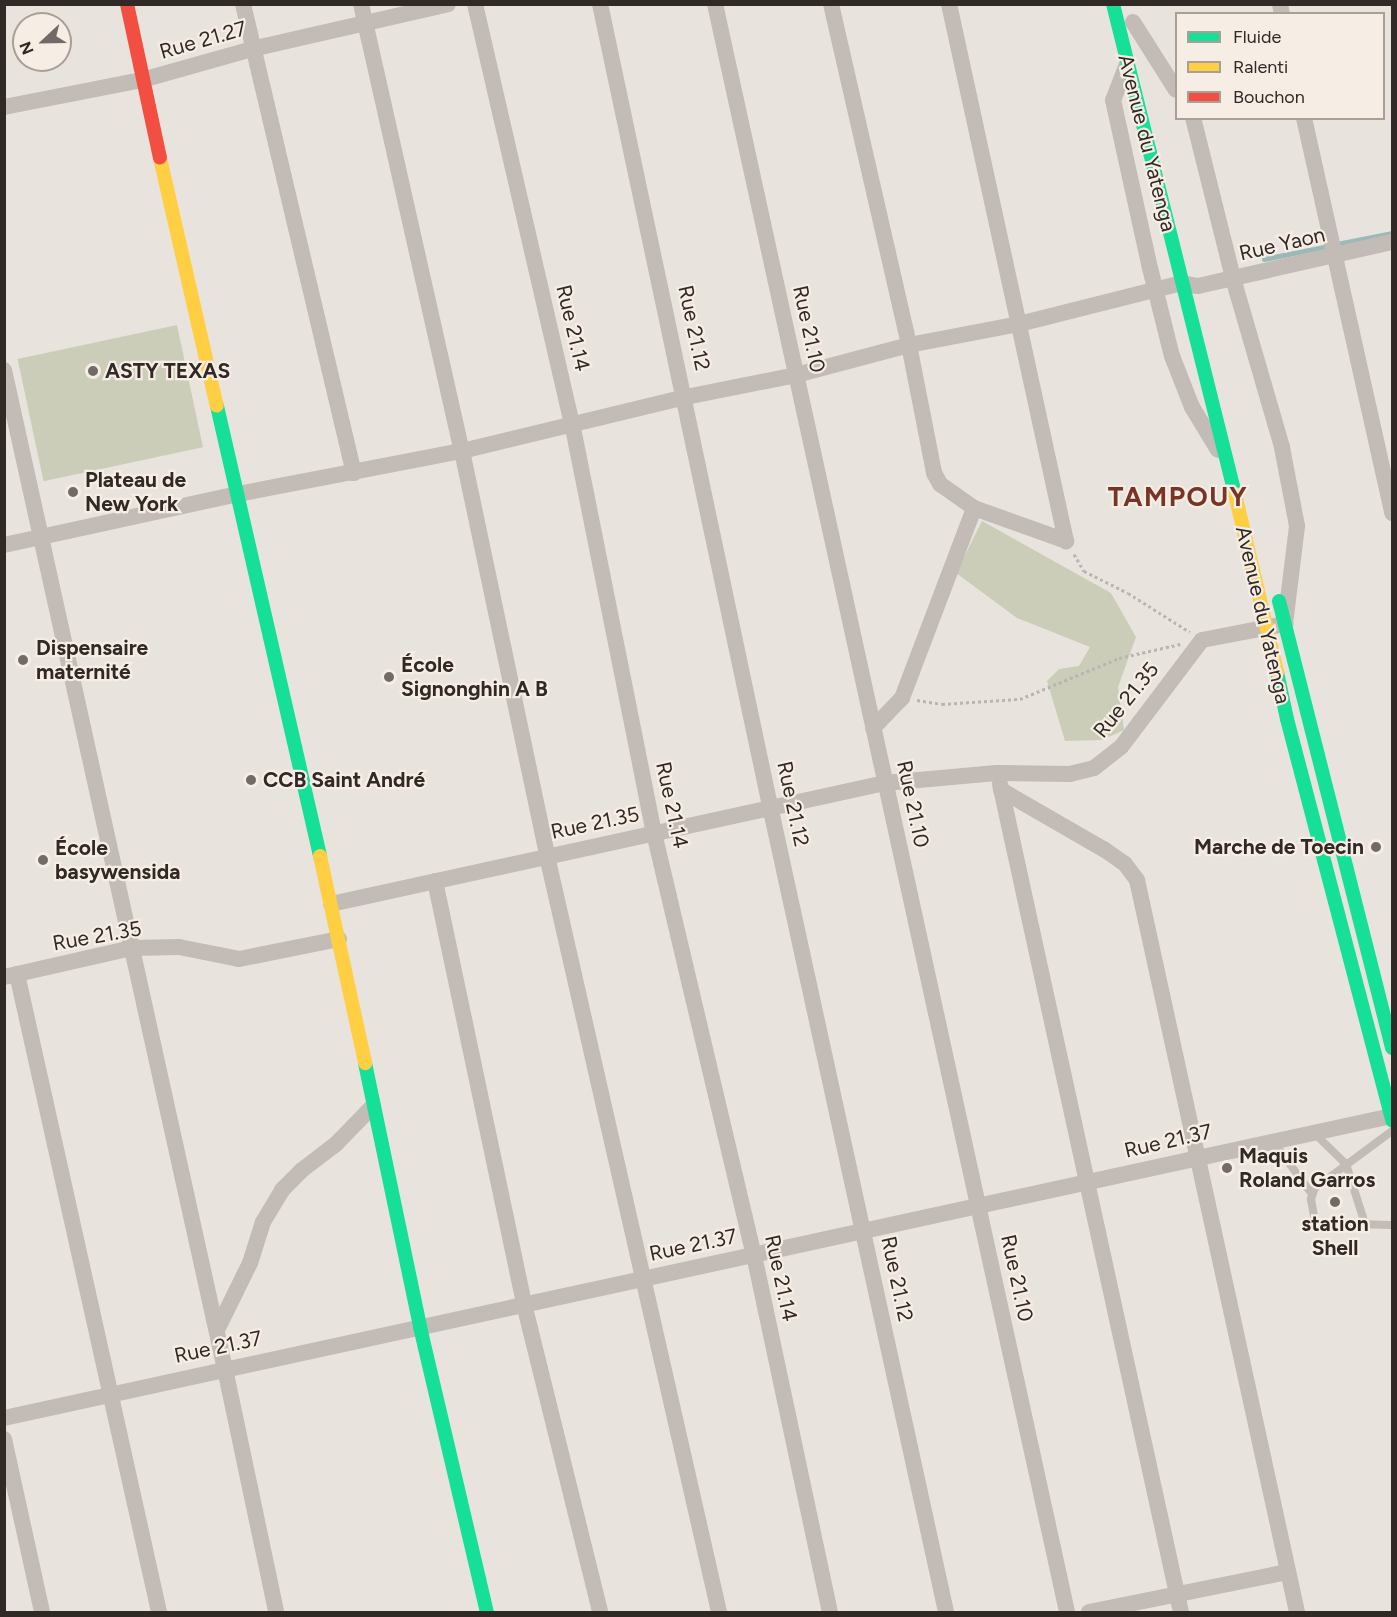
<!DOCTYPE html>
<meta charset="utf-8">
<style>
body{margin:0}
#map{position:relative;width:1397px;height:1617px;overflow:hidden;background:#e9e3dd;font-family:Figtree,sans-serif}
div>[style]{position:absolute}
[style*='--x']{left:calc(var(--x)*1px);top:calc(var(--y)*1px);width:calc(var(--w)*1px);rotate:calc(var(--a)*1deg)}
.green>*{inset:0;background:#cbcdb8;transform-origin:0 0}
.stream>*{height:4.5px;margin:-2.25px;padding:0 2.25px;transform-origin:2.25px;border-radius:2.25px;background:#9bbab7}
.path>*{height:3px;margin-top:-1.5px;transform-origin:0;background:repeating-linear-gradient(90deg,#bbb4af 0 3px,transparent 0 6px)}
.lane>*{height:8px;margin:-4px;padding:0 4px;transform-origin:4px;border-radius:4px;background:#c2bbb6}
.street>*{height:16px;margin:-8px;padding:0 8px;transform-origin:8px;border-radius:8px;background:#c2bbb6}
.fast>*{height:14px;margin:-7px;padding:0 7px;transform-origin:7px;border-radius:7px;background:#16e098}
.slow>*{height:14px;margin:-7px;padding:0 7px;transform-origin:7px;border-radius:7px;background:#ffcf43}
.jam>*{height:14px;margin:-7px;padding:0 7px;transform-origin:7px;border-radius:7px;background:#f24e42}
.dots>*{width:16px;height:16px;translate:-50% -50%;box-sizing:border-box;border:3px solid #f6ede4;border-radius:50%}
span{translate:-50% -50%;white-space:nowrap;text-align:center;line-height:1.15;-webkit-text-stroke:4.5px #f6ede4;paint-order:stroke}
.street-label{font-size:21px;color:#312926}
.poi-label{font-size:21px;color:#312926;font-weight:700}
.left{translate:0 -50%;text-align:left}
.right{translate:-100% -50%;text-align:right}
.district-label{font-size:27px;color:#783527;font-weight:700;letter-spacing:1.5px}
.frame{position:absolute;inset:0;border:6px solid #312926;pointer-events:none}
.legend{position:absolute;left:1175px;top:12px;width:210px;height:108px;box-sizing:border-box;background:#f6ede4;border:2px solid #a79f98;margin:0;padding:8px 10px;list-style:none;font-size:18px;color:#312926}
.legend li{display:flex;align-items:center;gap:12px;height:30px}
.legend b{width:30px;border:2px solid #a79f98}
.north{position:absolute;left:12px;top:12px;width:60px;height:60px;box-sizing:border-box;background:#f6ede4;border:2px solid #a79f98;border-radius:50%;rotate:248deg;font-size:16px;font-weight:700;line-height:24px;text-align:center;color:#312926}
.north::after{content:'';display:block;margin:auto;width:21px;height:27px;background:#716a66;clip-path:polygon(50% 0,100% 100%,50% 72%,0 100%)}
</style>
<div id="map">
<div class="green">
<i style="left:177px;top:325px;width:125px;height:163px;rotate:78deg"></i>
<i style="clip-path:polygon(982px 521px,1111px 593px,1136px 637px,1118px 687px,1124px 730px,1102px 740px,1065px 741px,1047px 681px,1059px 669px,1079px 666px,1090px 647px,1017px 618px,956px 573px)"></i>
</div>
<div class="stream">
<i style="--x:1337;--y:244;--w:56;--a:-11.3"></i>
<i style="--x:1264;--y:259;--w:66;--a:-11.3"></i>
</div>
<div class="path">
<i style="--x:1074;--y:554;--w:20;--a:60"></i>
<i style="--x:1084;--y:571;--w:49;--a:26.6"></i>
<i style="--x:1128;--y:593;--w:73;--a:32.2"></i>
<i style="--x:917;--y:700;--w:25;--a:9"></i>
<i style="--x:942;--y:704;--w:78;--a:-3.7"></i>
<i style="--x:1020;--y:699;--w:107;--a:-22.5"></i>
<i style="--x:1119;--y:658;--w:63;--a:-12.9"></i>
</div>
<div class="lane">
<i style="--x:1392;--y:1131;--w:96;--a:143.5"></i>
<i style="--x:1315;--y:1188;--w:12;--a:110"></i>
<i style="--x:1311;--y:1199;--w:22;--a:80"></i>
<i style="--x:1315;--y:1221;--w:4;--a:27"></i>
<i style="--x:1319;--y:1223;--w:73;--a:1.6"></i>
<i style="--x:1314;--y:1133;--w:45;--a:44.1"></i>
<i style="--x:1346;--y:1164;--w:63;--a:72.4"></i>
<i style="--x:1273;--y:1141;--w:64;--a:53.8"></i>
</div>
<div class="street">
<i style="--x:243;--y:4;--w:482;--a:76.7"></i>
<i style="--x:361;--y:4;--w:458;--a:77.3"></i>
<i style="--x:462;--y:451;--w:414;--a:78.1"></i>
<i style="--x:547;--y:856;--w:775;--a:77.18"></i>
<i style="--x:475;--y:4;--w:430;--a:77"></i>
<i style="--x:572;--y:423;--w:418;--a:78.7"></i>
<i style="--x:654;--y:833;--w:434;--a:76.7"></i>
<i style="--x:754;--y:1255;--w:365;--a:78"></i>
<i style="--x:600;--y:4;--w:820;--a:78.03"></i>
<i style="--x:770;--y:806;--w:825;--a:77.68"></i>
<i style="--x:715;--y:4;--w:1646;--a:77.65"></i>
<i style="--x:831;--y:4;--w:350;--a:77.1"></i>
<i style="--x:909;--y:345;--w:130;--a:78.9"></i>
<i style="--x:934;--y:473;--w:13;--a:61"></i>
<i style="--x:940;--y:484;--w:42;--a:35.2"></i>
<i style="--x:974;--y:508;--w:98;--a:19.7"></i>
<i style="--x:949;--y:4;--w:550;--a:77.71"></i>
<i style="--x:1280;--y:4;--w:10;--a:79"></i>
<i style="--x:1133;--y:22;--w:80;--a:57.7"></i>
<i style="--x:1127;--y:64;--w:39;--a:111"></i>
<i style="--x:1113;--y:100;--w:172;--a:77.6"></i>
<i style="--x:1150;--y:268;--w:91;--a:76"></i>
<i style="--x:1172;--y:356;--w:55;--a:68.6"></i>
<i style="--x:1192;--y:407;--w:50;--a:58.8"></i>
<i style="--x:4;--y:107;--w:141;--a:-11.1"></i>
<i style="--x:142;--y:80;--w:114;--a:-15.7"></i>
<i style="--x:252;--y:49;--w:201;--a:-12.9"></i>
<i style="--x:1304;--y:118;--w:405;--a:77.4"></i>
<i style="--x:4;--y:370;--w:1023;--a:77.53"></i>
<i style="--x:225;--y:1369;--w:248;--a:78.1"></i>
<i style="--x:4;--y:545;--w:239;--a:-12.3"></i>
<i style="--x:238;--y:494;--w:228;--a:-10.9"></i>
<i style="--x:462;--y:451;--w:230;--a:-13.6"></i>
<i style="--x:686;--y:397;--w:112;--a:-11.3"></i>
<i style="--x:796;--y:375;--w:117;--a:-14.9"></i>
<i style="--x:909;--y:345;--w:112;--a:-10.8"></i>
<i style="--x:1019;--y:324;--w:168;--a:-14.1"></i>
<i style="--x:1182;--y:283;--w:16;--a:11"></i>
<i style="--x:1198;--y:286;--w:199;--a:-12.8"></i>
<i style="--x:873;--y:728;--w:42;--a:-46"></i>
<i style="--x:902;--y:698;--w:203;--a:-69.2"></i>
<i style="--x:1000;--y:784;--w:848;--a:77.67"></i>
<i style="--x:1001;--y:790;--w:120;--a:30"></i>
<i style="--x:1105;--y:850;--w:24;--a:35"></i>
<i style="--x:1125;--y:864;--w:20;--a:53"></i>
<i style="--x:1137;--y:880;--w:749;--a:77.67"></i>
<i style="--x:435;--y:881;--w:432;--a:78.1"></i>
<i style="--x:524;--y:1304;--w:317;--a:76.1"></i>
<i style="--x:331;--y:904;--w:567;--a:-12.32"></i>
<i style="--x:885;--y:783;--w:112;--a:-5.1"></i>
<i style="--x:997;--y:773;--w:73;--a:0.8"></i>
<i style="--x:1070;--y:774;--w:25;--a:-14"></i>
<i style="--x:1094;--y:768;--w:34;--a:-38"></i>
<i style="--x:1121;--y:747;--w:134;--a:-52.9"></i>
<i style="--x:1202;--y:640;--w:85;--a:-10.9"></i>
<i style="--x:1285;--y:624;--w:99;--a:-83"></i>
<i style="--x:1297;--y:526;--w:80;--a:-100.8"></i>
<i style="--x:1282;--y:447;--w:176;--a:-106.2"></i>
<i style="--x:1233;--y:278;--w:165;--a:-104"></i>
<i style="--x:17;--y:974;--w:654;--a:77.45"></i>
<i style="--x:4;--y:977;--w:131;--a:-12.8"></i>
<i style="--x:132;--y:948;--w:47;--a:-1.2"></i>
<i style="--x:179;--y:947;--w:61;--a:11.3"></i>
<i style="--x:239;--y:959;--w:102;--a:-11.3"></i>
<i style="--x:217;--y:1330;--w:75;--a:-63.8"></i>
<i style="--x:250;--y:1263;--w:43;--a:-72.4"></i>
<i style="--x:263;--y:1222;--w:37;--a:-59"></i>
<i style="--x:282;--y:1190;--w:28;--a:-45"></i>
<i style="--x:302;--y:1170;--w:43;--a:-37.4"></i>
<i style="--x:336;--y:1144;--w:53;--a:-45.8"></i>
<i style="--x:4;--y:1418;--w:1420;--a:-12.28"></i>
<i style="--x:4;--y:1439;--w:177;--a:77.6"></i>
<i style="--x:1089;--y:1612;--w:203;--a:-11.4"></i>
</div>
<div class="fast">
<i style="--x:1113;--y:4;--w:505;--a:76.02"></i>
<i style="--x:217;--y:406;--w:462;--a:77.1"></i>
<i style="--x:1279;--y:601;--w:461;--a:75.8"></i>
<i style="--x:1277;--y:672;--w:48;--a:78"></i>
<i style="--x:1287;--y:719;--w:415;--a:75.3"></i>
<i style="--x:365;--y:1063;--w:270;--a:78.2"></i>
<i style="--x:420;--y:1327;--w:293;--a:76.8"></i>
</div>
<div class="slow">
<i style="--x:160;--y:158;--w:254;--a:77.1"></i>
<i style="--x:1235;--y:494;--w:183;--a:76.7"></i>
<i style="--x:320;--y:856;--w:212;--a:77.7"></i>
</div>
<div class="jam">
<i style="--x:127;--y:4;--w:157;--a:77.9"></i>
</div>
<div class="dots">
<i style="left:93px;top:371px;background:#716a66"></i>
<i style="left:73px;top:492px;background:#716a66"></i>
<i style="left:23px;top:660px;background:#716a66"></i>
<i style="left:389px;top:677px;background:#716a66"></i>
<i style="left:251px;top:780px;background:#716a66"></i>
<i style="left:1376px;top:847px;background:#716a66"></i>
<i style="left:43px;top:860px;background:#716a66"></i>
<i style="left:1227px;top:1168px;background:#716a66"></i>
<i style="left:1335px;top:1202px;background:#716a66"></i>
</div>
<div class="street-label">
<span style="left:203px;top:40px;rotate:-16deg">Rue 21.27</span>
<span style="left:1147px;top:143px;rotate:76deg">Avenue du Yatenga</span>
<span style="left:1282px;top:244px;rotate:-13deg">Rue Yaon</span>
<span style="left:573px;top:328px;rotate:77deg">Rue 21.14</span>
<span style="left:694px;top:328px;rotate:78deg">Rue 21.12</span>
<span style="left:809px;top:329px;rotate:78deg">Rue 21.10</span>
<span style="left:1263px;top:615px;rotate:77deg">Avenue du Yatenga</span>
<span style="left:1126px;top:700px;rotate:-51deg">Rue 21.35</span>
<span style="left:793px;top:804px;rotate:78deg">Rue 21.12</span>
<span style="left:913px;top:804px;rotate:78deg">Rue 21.10</span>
<span style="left:672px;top:805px;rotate:78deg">Rue 21.14</span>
<span style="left:595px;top:823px;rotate:-12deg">Rue 21.35</span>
<span style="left:97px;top:936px;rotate:-10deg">Rue 21.35</span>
<span style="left:1168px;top:1141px;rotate:-13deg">Rue 21.37</span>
<span style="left:693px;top:1245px;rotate:-12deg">Rue 21.37</span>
<span style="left:781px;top:1278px;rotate:78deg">Rue 21.14</span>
<span style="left:1017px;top:1278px;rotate:78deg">Rue 21.10</span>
<span style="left:897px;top:1279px;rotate:78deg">Rue 21.12</span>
<span style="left:218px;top:1347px;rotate:-12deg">Rue 21.37</span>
</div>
<div class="poi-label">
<span class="left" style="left:105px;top:371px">ASTY TEXAS</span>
<span class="left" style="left:85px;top:492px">Plateau de<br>New York</span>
<span class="left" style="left:36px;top:660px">Dispensaire<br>maternité</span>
<span class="left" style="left:401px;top:677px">École<br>Signonghin A B</span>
<span class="left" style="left:263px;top:780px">CCB Saint André</span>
<span class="right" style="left:1364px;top:847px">Marche de Toecin</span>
<span class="left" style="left:55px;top:860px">École<br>basywensida</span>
<span class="left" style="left:1239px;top:1168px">Maquis<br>Roland Garros</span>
<span style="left:1335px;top:1236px">station<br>Shell</span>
</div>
<div class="district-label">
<span style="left:1178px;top:497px">TAMPOUY</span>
</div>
<div class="frame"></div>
<ul class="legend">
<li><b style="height:8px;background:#16e098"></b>Fluide</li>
<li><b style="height:8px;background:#ffcf43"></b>Ralenti</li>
<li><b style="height:8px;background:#f24e42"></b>Bouchon</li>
</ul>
<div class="north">N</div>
</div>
